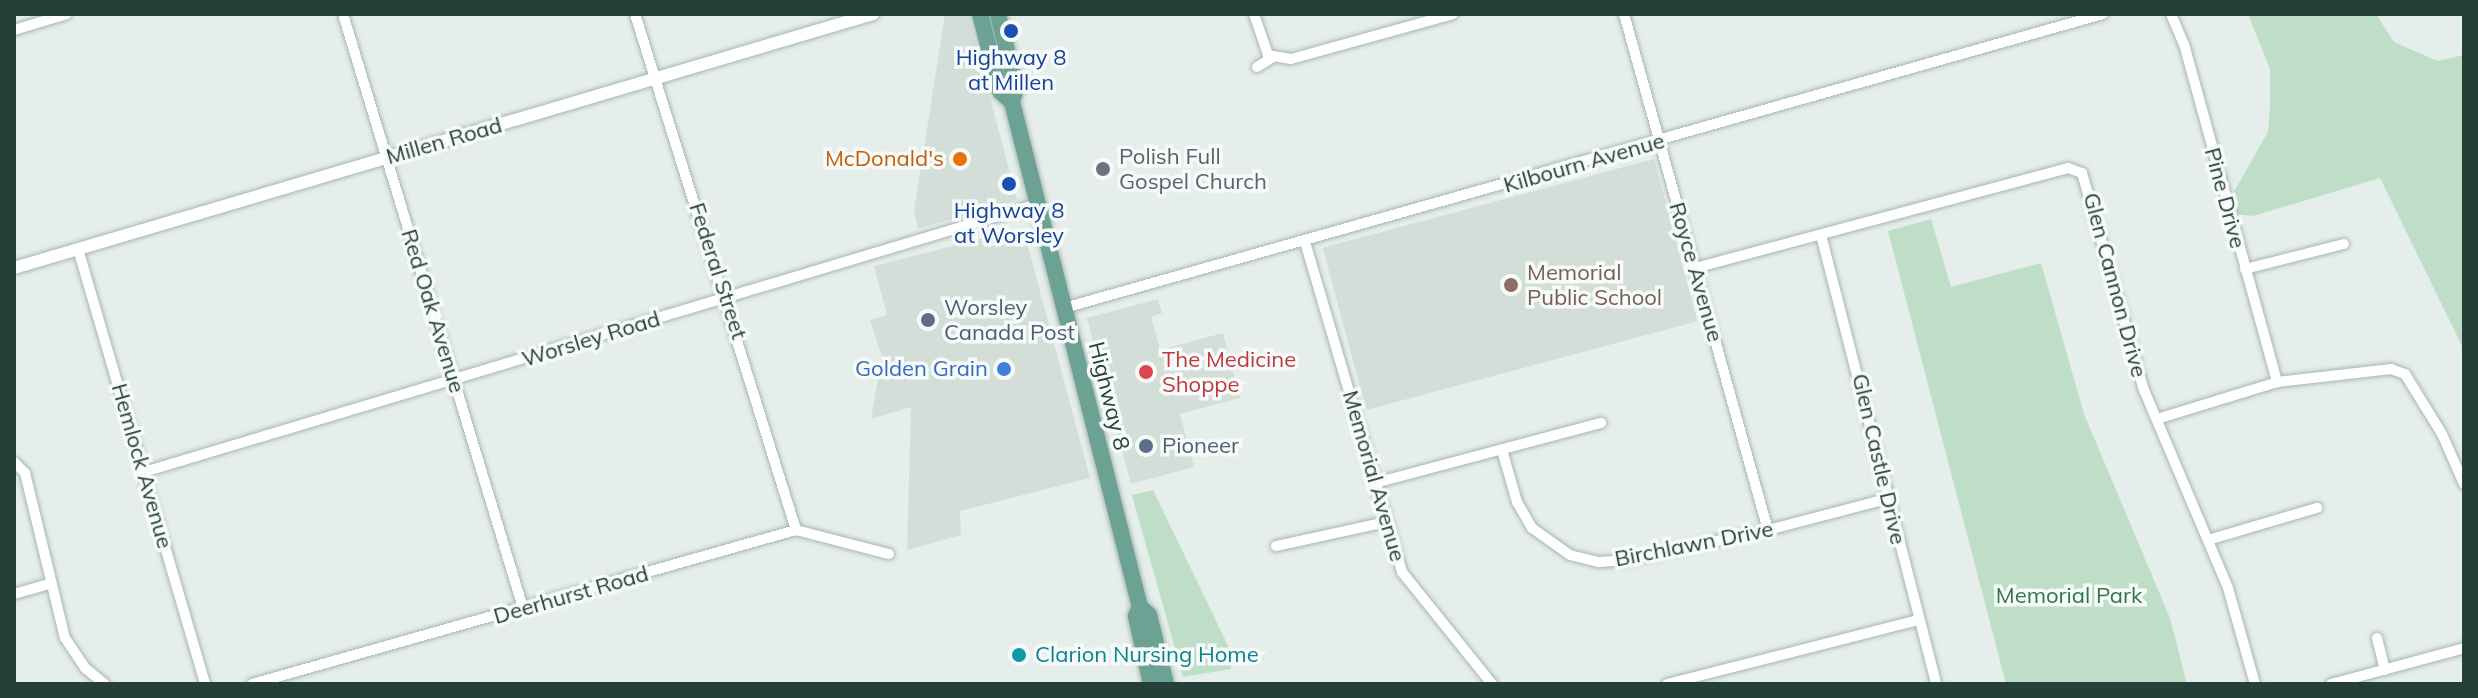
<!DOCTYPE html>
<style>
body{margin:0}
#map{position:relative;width:2478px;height:698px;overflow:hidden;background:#e5eeea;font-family:Mulish,sans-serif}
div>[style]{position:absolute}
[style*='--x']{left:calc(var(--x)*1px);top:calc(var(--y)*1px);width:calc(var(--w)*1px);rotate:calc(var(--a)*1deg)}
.built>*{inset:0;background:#d3ded9;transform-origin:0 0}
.green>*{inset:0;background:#bfdec7}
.roads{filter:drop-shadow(0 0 2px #a7b6b1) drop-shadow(0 0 2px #a7b6b1)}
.minor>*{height:10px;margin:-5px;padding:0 5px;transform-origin:5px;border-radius:5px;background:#fff}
.tertiary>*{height:12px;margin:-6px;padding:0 6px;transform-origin:6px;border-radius:6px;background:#fff}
.primary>*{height:16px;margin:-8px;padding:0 8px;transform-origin:8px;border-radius:8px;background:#6ba293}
.dots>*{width:22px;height:22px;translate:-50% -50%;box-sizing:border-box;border:4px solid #f6faf8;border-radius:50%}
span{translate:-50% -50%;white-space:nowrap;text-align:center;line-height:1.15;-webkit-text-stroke:7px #f6faf8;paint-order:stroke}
.transit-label{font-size:22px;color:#164399}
.street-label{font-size:22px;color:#244038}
.worship-label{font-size:22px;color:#5b616d}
.left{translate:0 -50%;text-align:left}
.food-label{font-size:22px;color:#c56008}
.right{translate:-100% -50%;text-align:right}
.education-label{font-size:22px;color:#785e54}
.service-label{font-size:22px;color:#4e5e75}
.health-label{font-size:22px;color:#be3a42}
.shop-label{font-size:22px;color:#366cbe}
.park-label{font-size:22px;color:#2f7649}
.culture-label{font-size:22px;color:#0d838f}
.frame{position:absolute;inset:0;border:16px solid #244038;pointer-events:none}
</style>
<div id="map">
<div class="built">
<i style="clip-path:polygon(945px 14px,968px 14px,1017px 200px,918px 229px,914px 211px)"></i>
<i style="left:1654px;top:159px;width:168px;height:343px;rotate:75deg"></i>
<i style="clip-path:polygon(1023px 228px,1090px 478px,960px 511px,961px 535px,907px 550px,911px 407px,871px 419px,882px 357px,870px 320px,887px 315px,874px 266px)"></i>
<i style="clip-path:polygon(1158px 299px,1162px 313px,1151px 317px,1160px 350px,1223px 333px,1240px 398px,1180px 414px,1194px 467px,1131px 484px,1087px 318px)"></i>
</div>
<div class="green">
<i style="clip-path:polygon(2248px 14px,2376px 14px,2394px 42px,2438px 61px,2464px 55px,2464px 350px,2380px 178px,2253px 216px,2235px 214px,2232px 195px,2268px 132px,2270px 105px,2270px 69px)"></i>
<i style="clip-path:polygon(1931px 219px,1951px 287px,2041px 263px,2084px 414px,2170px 618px,2187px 684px,2006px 684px,1888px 231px)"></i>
<i style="clip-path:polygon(1153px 490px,1232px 654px,1231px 669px,1183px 677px,1132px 495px)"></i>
</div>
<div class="roads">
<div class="minor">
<i style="--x:343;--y:14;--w:621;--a:73.14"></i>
<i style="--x:635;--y:14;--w:541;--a:72.67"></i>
<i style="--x:1254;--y:14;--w:43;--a:71.1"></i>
<i style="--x:1268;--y:55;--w:23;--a:10"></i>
<i style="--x:1291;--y:59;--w:168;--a:-15.5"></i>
<i style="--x:1624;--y:14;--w:536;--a:74.41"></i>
<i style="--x:2171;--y:14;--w:33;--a:67"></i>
<i style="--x:2184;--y:44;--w:351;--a:74.6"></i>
<i style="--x:14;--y:30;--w:55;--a:-16.8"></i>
<i style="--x:1257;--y:67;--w:19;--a:-32"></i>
<i style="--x:1821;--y:235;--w:463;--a:75.6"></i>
<i style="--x:1305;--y:242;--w:344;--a:73.6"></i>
<i style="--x:1402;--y:572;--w:144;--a:51.2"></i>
<i style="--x:78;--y:249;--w:453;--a:73.7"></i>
<i style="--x:1695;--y:268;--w:386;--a:-15"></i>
<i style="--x:2068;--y:168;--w:15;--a:20"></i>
<i style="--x:2082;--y:173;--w:226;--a:74.1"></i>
<i style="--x:2144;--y:390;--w:215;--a:67"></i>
<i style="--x:2228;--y:588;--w:100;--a:74.3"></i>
<i style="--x:2245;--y:269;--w:102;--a:-14.2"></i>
<i style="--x:1064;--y:308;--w:1080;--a:-15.8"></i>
<i style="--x:2157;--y:419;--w:126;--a:-17.1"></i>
<i style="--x:2277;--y:382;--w:115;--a:-6.5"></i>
<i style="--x:2391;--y:369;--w:15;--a:20"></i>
<i style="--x:2405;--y:374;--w:70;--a:58.3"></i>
<i style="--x:2442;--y:434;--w:55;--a:66.3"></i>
<i style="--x:1502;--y:450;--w:54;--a:73.9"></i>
<i style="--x:1517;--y:502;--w:30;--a:60"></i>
<i style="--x:1532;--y:528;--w:47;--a:35.4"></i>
<i style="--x:1570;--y:555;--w:30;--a:14"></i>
<i style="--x:1599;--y:562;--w:29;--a:-4"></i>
<i style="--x:1628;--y:560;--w:143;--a:-12.1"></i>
<i style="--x:1768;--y:530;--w:122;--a:-14.7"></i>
<i style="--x:14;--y:462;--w:16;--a:45"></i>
<i style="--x:25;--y:473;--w:170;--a:76.4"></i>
<i style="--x:65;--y:638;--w:36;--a:56"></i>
<i style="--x:85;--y:668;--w:26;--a:39"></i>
<i style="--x:144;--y:472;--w:933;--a:-16.69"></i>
<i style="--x:1375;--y:483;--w:234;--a:-14.9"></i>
<i style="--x:2208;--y:540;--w:114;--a:-16.4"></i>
<i style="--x:1276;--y:546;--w:113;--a:-12.3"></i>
<i style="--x:14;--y:594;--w:35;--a:-16"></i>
<i style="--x:2377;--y:638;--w:33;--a:76"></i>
<i style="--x:252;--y:684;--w:565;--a:-15.81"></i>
<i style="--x:796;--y:530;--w:96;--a:14.5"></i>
<i style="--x:1667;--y:684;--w:260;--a:-14.3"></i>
<i style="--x:2331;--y:684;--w:138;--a:-15.1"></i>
</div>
<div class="tertiary">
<i style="--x:14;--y:268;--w:896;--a:-16.47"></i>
</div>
<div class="primary">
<i style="--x:980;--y:14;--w:80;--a:75.4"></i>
<i style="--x:1000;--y:91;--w:16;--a:43"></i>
<i style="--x:998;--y:14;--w:76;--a:76.3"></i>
<i style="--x:1016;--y:88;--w:15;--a:106"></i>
<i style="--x:1012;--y:102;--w:521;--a:75.78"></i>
<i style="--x:1140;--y:607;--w:10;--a:114"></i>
<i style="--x:1136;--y:616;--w:70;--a:77.6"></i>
<i style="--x:1140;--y:607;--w:12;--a:42"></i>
<i style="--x:1149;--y:615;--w:71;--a:76.2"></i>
</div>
</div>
<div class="dots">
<i style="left:1011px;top:31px;background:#1a4fb4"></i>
<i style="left:960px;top:159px;background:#e8710a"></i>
<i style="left:1103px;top:169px;background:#6b7280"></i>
<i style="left:1009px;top:184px;background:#1a4fb4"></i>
<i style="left:1511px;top:285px;background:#8d6e63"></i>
<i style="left:928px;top:320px;background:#5c6f8a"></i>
<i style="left:1004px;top:369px;background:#3f7fe0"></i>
<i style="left:1146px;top:372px;background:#e0444e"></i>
<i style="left:1146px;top:446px;background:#5c6f8a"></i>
<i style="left:1019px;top:655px;background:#0f9aa8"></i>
</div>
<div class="transit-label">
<span style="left:1011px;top:70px">Highway 8<br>at Millen</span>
<span style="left:1009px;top:223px">Highway 8<br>at Worsley</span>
</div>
<div class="street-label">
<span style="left:444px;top:141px;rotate:-16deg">Millen Road</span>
<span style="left:1584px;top:163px;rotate:-16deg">Kilbourn Avenue</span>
<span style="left:2225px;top:198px;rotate:75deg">Pine Drive</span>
<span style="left:718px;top:271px;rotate:72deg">Federal Street</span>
<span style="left:1696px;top:272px;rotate:74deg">Royce Avenue</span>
<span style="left:2115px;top:285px;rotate:75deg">Glen Cannon Drive</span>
<span style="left:433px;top:311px;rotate:73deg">Red Oak Avenue</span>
<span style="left:591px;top:339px;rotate:-17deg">Worsley Road</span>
<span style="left:1109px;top:396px;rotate:76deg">Highway 8</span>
<span style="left:1879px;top:459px;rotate:77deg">Glen Castle Drive</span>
<span style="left:142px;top:466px;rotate:74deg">Hemlock Avenue</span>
<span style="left:1374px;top:476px;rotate:74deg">Memorial Avenue</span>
<span style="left:1694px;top:544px;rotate:-11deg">Birchlawn Drive</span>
<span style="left:571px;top:595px;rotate:-16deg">Deerhurst Road</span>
</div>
<div class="worship-label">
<span class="left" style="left:1119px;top:169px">Polish Full<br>Gospel Church</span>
</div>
<div class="food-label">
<span class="right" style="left:944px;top:159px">McDonald's</span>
</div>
<div class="education-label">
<span class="left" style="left:1527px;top:285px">Memorial<br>Public School</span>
</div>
<div class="service-label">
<span class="left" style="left:944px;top:320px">Worsley<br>Canada Post</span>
<span class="left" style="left:1162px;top:446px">Pioneer</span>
</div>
<div class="health-label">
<span class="left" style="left:1162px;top:372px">The Medicine<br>Shoppe</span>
</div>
<div class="shop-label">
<span class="right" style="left:988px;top:369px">Golden Grain</span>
</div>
<div class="park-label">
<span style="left:2069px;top:596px">Memorial Park</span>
</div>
<div class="culture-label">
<span class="left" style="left:1035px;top:655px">Clarion Nursing Home</span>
</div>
<div class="frame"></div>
</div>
